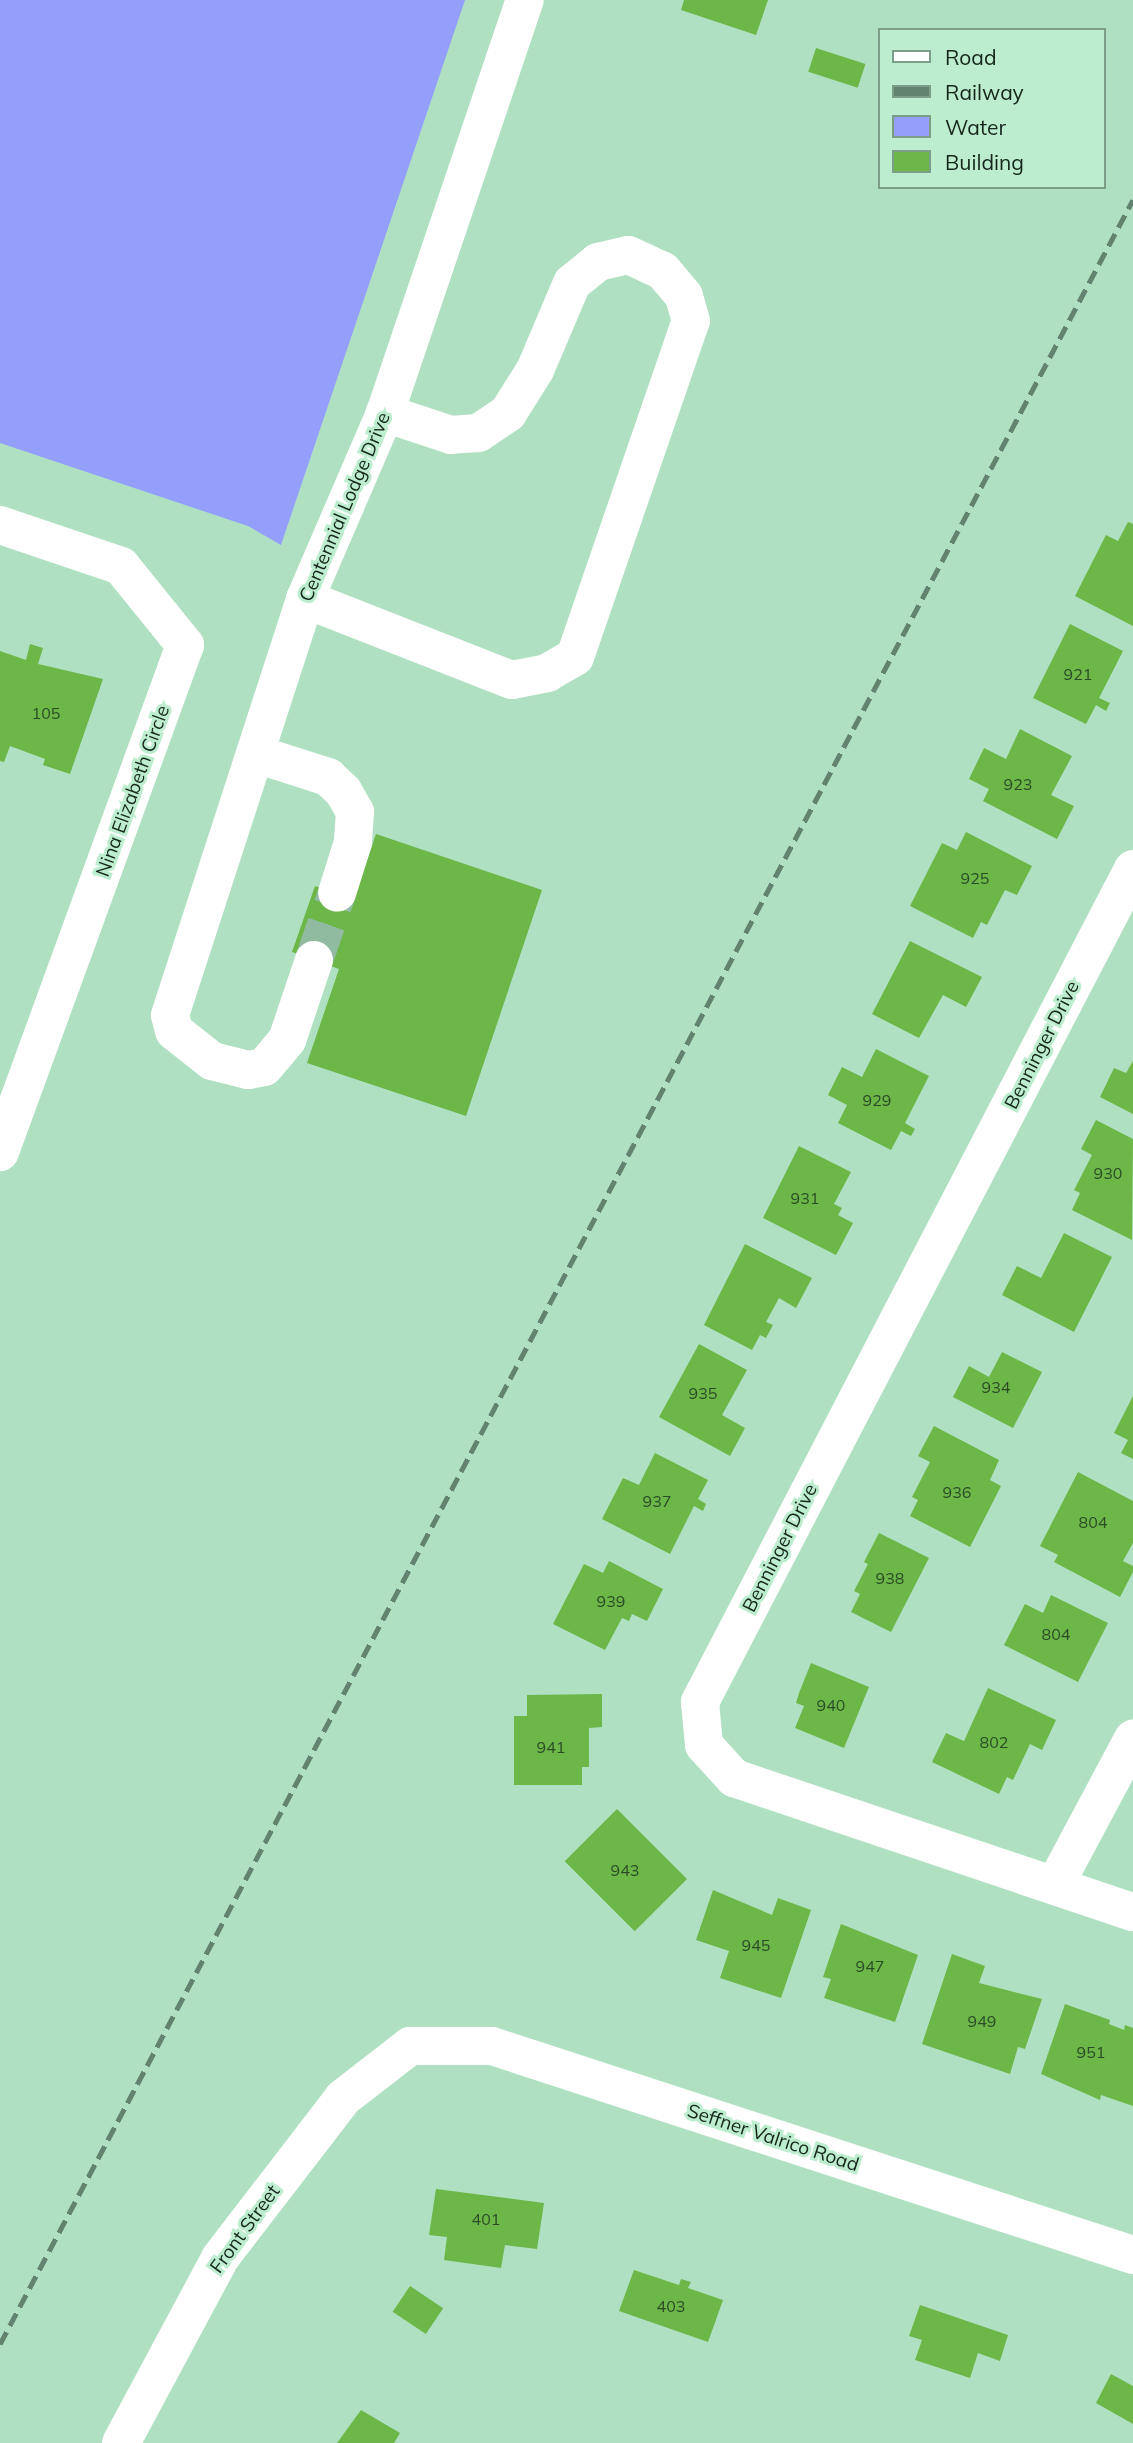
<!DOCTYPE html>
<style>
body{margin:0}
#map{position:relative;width:1133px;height:2443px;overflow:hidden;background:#b0e0c2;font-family:Mulish,sans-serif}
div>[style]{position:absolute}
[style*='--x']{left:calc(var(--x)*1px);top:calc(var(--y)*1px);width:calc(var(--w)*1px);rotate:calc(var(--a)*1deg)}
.water>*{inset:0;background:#939ffa}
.building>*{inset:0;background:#6cb748;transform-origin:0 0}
.minor-tunnel>*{height:38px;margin-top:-19px;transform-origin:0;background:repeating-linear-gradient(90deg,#91bba1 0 38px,transparent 0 57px)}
.minor>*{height:38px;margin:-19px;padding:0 19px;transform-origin:19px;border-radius:19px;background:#fff}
.rail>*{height:5px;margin-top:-2.5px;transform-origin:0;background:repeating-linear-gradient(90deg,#62836f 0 14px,transparent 0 21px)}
span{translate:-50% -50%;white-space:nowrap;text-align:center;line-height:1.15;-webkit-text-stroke:6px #bdedcf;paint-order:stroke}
.number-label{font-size:16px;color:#2b4b27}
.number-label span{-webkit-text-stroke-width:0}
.street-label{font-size:19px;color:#15271c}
.legend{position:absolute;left:878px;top:28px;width:228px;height:161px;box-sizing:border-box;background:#bdedcf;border:2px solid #7a9e87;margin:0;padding:9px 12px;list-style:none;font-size:21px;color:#15271c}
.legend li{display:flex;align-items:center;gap:14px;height:35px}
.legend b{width:35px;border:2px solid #7a9e87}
</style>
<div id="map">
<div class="water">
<i style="clip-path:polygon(0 0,465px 0,281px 545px,248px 526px,0 443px)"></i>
</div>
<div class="building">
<i style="clip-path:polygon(684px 0,768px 0,756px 35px,681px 10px)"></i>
<i style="left:816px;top:48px;width:52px;height:25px;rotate:18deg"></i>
<i style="clip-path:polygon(1128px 522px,1133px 524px,1133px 626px,1075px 596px,1106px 535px,1118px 541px)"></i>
<i style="clip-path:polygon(1070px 624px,1123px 651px,1099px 698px,1110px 703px,1106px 711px,1096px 705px,1086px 724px,1033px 698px)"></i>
<i style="clip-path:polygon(30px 644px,43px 648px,38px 664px,103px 679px,70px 774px,43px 765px,45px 759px,10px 746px,4px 762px,0 761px,0 651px,26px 660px)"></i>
<i style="clip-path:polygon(1020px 729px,1072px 756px,1051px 795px,1074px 806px,1057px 839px,983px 801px,989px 789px,969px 779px,984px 748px,1006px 759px)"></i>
<i style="clip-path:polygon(966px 832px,1032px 866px,1017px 895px,1005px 890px,987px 925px,981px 922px,973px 938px,910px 906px,942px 843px,957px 850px)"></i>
<i style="clip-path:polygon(376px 834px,542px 890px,466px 1116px,307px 1063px,339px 969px,292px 952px,315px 886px,354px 899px)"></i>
<i style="clip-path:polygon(910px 941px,982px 977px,966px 1007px,943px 995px,919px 1038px,872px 1014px)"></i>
<i style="clip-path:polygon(876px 1049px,929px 1076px,905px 1123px,915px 1129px,911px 1136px,901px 1131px,891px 1150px,838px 1123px,847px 1105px,828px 1095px,842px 1067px,862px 1077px)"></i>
<i style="clip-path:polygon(1133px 1061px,1133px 1114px,1100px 1097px,1114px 1068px,1126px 1073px)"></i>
<i style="clip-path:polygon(1096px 1120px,1133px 1139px,1132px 1240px,1072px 1210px,1080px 1193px,1074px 1190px,1092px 1155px,1081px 1149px)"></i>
<i style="clip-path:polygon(799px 1146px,851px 1172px,834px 1204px,842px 1208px,838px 1215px,853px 1223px,836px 1255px,763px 1218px)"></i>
<i style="clip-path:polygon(1064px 1233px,1112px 1257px,1074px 1332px,1002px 1295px,1017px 1266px,1041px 1278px)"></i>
<i style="clip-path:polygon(745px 1244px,812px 1278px,796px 1308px,779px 1298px,766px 1322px,773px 1325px,766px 1338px,760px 1335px,752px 1350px,704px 1325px)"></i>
<i style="clip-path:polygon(699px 1344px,747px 1370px,722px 1415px,745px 1428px,730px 1456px,659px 1417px)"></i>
<i style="clip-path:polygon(1002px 1352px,1042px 1372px,1013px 1428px,953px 1397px,969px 1366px,989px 1377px)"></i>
<i style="clip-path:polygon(1133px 1396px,1133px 1459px,1121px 1453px,1128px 1440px,1114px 1433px)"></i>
<i style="clip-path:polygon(934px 1426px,999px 1460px,990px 1480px,1001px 1486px,970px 1547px,910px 1516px,918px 1500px,912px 1497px,930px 1462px,918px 1456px)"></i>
<i style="clip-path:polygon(655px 1453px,708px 1480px,698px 1499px,706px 1504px,703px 1511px,694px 1506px,670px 1554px,602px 1519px,623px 1478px,639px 1485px)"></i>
<i style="clip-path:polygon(1078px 1472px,1133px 1501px,1133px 1543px,1123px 1561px,1133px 1566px,1133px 1572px,1120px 1597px,1054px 1562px,1058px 1555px,1040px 1546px)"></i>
<i style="clip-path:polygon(879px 1533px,929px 1558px,891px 1632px,851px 1612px,860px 1594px,854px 1591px,868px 1564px,864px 1562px)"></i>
<i style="clip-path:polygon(609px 1561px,663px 1589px,647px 1621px,632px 1614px,629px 1621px,622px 1618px,605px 1650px,553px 1624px,584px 1564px,603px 1573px)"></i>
<i style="clip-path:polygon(1051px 1595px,1108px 1623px,1078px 1682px,1004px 1645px,1025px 1604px,1043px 1613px)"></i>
<i style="clip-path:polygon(811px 1663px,869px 1687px,844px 1748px,795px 1728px,804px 1706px,796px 1703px,799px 1693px)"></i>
<i style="clip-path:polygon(988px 1688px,1056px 1720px,1042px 1750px,1030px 1744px,1013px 1780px,1007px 1777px,999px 1794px,932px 1762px,946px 1733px,964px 1741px)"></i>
<i style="clip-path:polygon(602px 1694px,602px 1727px,589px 1728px,589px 1767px,582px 1767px,582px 1785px,514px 1785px,514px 1716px,527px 1716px,527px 1695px)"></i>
<i style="left:617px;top:1809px;width:99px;height:74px;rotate:45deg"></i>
<i style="clip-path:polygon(713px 1890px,772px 1915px,778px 1898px,811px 1910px,781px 1998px,720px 1978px,729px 1951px,696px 1940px)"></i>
<i style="clip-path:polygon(841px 1924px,918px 1955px,895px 2022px,824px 1998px,831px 1979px,823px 1977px)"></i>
<i style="clip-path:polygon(952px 1954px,985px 1966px,979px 1983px,1042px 1999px,1025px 2049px,1018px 2047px,1010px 2074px,922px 2044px)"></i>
<i style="clip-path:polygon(1065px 2004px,1110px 2020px,1109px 2024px,1124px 2030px,1125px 2025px,1133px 2028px,1133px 2106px,1101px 2095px,1100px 2100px,1041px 2074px)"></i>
<i style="clip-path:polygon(436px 2189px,544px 2203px,537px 2249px,505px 2245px,501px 2268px,444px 2260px,447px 2237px,429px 2235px)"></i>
<i style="clip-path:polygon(634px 2270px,679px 2285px,681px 2279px,691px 2282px,688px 2288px,723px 2300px,708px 2342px,619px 2311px)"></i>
<i style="left:410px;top:2286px;width:40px;height:31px;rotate:34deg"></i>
<i style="clip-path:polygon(920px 2305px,1008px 2335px,1000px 2361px,978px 2353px,970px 2378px,915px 2360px,922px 2340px,909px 2336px)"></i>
<i style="clip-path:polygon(1111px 2374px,1133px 2386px,1133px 2424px,1096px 2403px)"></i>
<i style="clip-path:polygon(361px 2410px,400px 2433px,394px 2443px,337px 2443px)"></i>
</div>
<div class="minor-tunnel">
<i style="--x:314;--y:960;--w:71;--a:-71.1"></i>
</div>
<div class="minor">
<i style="--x:0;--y:525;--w:128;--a:18.7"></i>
<i style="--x:121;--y:566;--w:102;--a:51"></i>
<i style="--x:185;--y:645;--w:540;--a:110.05"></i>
<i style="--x:305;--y:599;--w:222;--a:21.4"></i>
<i style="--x:512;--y:680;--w:36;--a:-11"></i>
<i style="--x:547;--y:673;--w:32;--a:-30"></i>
<i style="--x:575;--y:657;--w:355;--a:-71"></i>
<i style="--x:691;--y:321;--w:26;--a:-106"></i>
<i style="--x:684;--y:296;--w:33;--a:-130"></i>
<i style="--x:663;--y:271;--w:38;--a:-155"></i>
<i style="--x:628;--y:255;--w:31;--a:167"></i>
<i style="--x:598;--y:262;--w:33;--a:141"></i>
<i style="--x:572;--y:283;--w:95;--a:113"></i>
<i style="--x:535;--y:370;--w:51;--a:122.1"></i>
<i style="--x:508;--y:413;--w:36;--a:146"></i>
<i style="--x:478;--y:433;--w:27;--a:176"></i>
<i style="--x:451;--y:435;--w:70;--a:-161.6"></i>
<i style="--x:256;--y:754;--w:76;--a:17.7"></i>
<i style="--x:328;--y:777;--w:21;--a:43"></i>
<i style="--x:343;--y:791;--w:24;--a:60"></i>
<i style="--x:355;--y:812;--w:30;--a:94"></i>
<i style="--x:353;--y:842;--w:53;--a:107.4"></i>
<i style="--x:1133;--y:869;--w:939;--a:117.47"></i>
<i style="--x:700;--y:1702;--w:43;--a:84.7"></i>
<i style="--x:704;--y:1745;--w:45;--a:47.7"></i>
<i style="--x:734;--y:1778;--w:421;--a:18.6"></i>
<i style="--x:314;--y:960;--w:84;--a:108.6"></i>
<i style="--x:287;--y:1040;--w:35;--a:130"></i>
<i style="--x:264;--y:1067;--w:16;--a:169"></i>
<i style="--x:248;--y:1070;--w:37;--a:-166"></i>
<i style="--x:212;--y:1061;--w:48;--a:-141.7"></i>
<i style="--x:174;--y:1031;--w:16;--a:-104"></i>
<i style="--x:170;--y:1015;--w:437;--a:-72"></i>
<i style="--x:305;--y:599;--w:202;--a:-66.7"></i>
<i style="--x:385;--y:413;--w:436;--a:-71.3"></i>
<i style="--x:1055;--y:1885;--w:166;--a:-61.9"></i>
<i style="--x:121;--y:2443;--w:210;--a:-61.8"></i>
<i style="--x:220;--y:2258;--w:202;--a:-52.4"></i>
<i style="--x:343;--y:2098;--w:85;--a:-37.8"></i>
<i style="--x:410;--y:2046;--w:82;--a:0"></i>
<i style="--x:492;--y:2046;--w:674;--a:18.06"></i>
</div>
<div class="rail">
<i style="--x:0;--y:2344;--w:2425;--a:-62.15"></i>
</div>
<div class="number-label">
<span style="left:1078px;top:674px">921</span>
<span style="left:46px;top:713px">105</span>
<span style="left:1018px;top:784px">923</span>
<span style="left:975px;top:878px">925</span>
<span style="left:877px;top:1100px">929</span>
<span style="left:1108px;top:1173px">930</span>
<span style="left:805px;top:1198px">931</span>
<span style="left:996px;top:1387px">934</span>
<span style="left:703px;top:1393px">935</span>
<span style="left:957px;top:1492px">936</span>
<span style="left:657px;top:1501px">937</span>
<span style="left:1093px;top:1522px">804</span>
<span style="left:890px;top:1578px">938</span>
<span style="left:611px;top:1601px">939</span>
<span style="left:1056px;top:1634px">804</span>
<span style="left:831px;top:1705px">940</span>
<span style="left:994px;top:1742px">802</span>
<span style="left:551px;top:1747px">941</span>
<span style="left:625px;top:1870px">943</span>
<span style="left:756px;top:1945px">945</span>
<span style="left:870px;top:1966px">947</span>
<span style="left:982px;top:2021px">949</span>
<span style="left:1091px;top:2052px">951</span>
<span style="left:486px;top:2219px">401</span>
<span style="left:671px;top:2306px">403</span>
</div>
<div class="street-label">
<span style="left:345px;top:507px;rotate:-67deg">Centennial Lodge Drive</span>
<span style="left:133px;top:791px;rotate:-70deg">Nina Elizabeth Circle</span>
<span style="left:1042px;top:1045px;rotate:-63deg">Benninger Drive</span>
<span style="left:780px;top:1548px;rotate:-63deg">Benninger Drive</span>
<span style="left:773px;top:2138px;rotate:18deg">Seffner Valrico Road</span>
<span style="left:245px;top:2229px;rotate:-54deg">Front Street</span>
</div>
<ul class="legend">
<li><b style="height:9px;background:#fff"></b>Road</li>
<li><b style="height:9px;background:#62836f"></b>Railway</li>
<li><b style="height:19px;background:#939ffa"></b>Water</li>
<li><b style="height:19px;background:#6cb748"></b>Building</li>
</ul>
</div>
